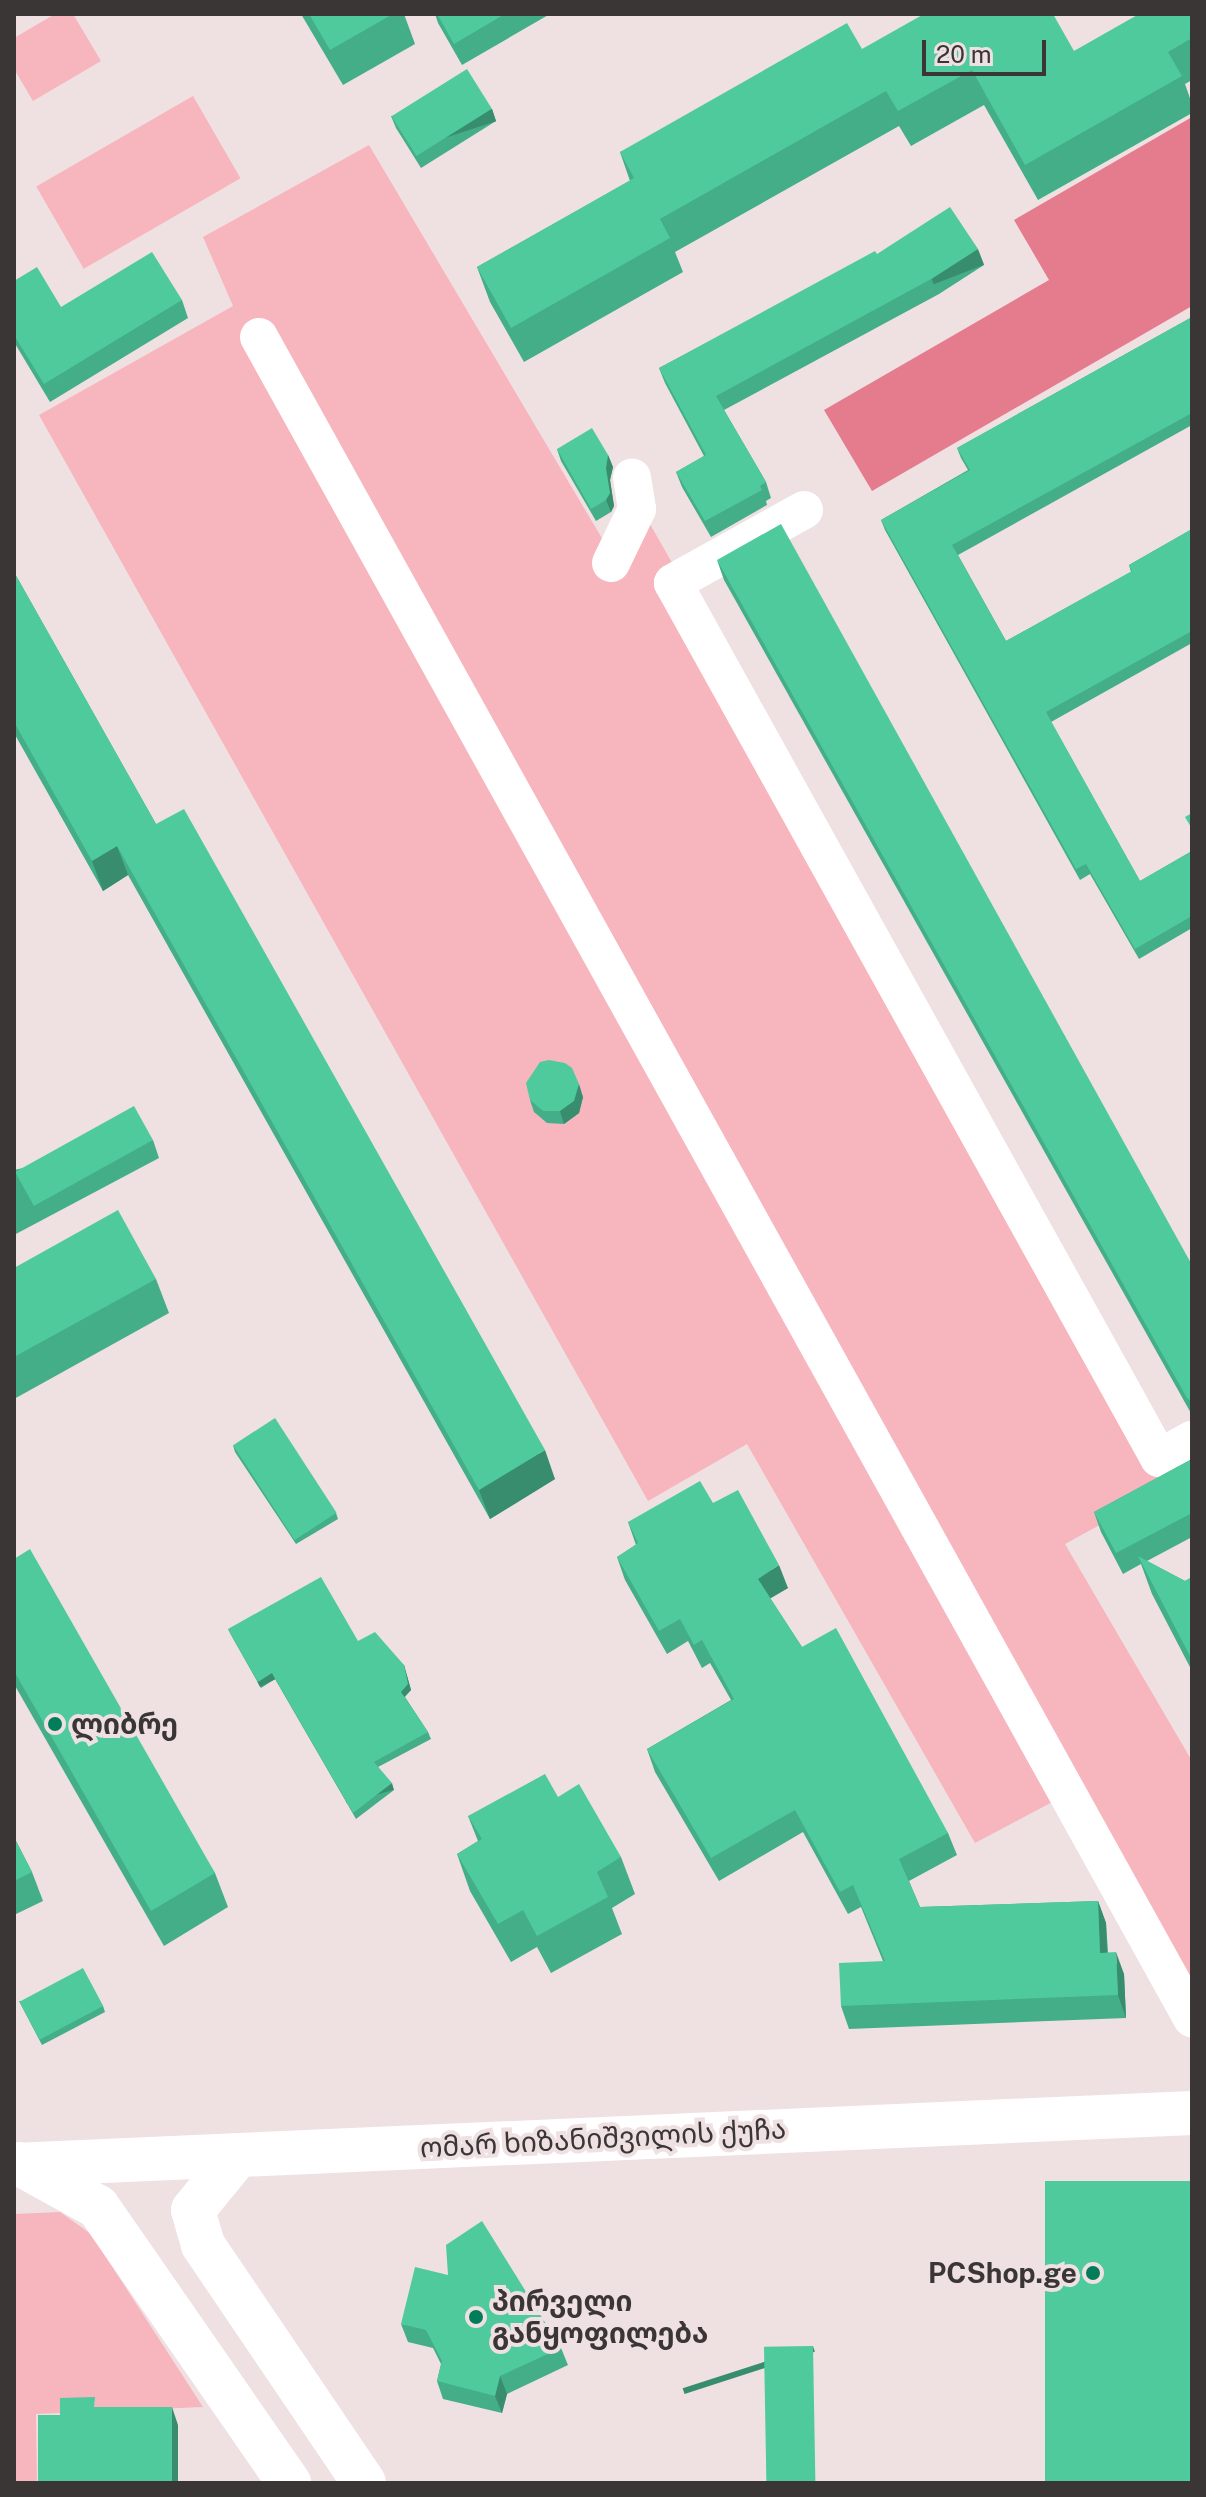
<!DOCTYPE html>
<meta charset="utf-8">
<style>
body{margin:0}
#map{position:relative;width:1206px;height:2497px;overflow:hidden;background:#efe0e2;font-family:"Public Sans","Noto Sans Georgian",sans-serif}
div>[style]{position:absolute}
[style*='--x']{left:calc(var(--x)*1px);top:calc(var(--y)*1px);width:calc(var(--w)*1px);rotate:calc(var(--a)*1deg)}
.green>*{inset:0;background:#f7b5be;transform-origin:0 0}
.forest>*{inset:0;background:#e57c8e}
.pedestrian>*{height:38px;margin:-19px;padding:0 19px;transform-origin:19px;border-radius:19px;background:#fff}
.minor>*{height:44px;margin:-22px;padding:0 22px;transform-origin:22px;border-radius:22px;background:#fff}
.primary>*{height:44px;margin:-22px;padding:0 22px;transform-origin:22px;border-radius:22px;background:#fff}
.wall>*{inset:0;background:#43ae87}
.shaded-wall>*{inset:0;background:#378d6e;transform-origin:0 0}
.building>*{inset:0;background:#4eca9d;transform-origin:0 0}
.dots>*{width:22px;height:22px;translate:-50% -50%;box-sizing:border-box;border:4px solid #efe0e2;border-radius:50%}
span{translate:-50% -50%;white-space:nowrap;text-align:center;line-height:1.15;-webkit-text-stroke:8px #efe0e2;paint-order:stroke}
.poi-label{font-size:28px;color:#3b3636;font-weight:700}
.left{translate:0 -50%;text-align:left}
.right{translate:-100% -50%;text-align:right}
.street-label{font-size:28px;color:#3b3636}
.frame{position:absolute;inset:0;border:16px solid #3b3636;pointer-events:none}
.scale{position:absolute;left:922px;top:40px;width:124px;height:36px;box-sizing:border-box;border:4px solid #3b3636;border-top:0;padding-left:10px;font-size:24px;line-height:28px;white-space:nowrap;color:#3b3636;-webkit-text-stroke:6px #efe0e2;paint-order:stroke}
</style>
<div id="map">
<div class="green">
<i style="clip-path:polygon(55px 14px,73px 14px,101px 61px,33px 101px,14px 69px,14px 38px)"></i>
<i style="left:193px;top:96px;width:95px;height:181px;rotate:60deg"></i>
<i style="clip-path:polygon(369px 145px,603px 540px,646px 517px,1191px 1475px,1065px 1544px,1192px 1761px,1192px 1992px,1062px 1797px,975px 1843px,747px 1444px,648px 1501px,39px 415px,233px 306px,203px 237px)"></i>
<i style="clip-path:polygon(60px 2212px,91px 2234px,203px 2407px,36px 2414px,37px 2483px,14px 2483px,14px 2214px)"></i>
</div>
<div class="forest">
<i style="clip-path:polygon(1192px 117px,1192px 306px,872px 491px,824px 410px,1049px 280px,1014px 220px)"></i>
</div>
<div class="pedestrian">
<i style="--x:259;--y:337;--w:1923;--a:60.97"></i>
<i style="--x:804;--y:510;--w:150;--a:150.9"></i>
<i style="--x:673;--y:583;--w:1001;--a:60.95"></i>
<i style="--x:1159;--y:1458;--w:38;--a:-29"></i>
<i style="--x:611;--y:563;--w:60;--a:-64.3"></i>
<i style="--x:637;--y:509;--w:32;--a:-99"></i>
</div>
<div class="minor">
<i style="--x:238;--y:2155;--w:71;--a:129.3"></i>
<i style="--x:193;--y:2210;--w:36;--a:74"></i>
<i style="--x:203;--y:2245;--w:287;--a:55.9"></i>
<i style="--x:20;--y:2164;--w:89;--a:28.9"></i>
<i style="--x:98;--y:2207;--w:336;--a:55.3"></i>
</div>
<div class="primary">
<i style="--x:14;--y:2165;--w:1179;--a:-2.53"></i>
</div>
<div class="wall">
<i style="clip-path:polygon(301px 14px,404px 14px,415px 44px,343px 85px)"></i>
<i style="clip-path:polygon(435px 14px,550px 14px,462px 65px,438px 23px)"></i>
<i style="clip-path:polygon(1192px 14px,1192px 80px,1185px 84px,1192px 104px,1192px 113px,1038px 200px,984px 105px,911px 146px,899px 126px,675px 252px,683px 272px,524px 362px,490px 302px,477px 267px,630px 181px,620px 152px,862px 49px,1074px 51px)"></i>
<i style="clip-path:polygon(492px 109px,496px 121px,421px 168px,396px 128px,391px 116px)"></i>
<i style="clip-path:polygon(877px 254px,984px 265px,939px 294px,724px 410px,766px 482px,771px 498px,766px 501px,767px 505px,711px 537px,682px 487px,676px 472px,704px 456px,665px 383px,659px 368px)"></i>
<i style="clip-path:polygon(14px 281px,61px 307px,182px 300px,188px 318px,50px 402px,14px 342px)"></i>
<i style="clip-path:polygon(1192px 317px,1192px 425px,958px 555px,1006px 641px,1131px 572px,1129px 565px,1192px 529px,1192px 643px,1051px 722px,1140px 881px,1192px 851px,1192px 928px,1139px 959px,1090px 874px,1080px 880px,885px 530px,881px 520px,968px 470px,961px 458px,957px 448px)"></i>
<i style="clip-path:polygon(557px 449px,608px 455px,613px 467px,610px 480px,614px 506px,611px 512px,596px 521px,561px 461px)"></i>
<i style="clip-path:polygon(717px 560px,1192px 1265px,1192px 1415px,724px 580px)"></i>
<i style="clip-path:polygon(14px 572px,156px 824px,555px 1479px,490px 1519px,128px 875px,103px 891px,14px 733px)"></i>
<i style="clip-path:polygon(583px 1097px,579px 1113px,564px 1124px,547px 1123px,534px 1112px,530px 1100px)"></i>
<i style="clip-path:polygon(153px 1140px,159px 1158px,14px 1235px,14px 1170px)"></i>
<i style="clip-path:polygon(14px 1268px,156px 1279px,169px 1313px,14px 1399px)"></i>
<i style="clip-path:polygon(233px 1445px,336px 1513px,338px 1519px,296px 1544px,235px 1452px)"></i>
<i style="clip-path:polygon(1192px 1459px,1192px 1537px,1147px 1561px,1185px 1581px,1192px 1577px,1192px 1671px,1152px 1594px,1141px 1564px,1123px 1574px,1101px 1532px,1094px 1512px)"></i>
<i style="clip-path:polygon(713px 1503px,788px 1588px,770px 1598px,802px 1647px,948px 1833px,957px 1855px,909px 1881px,920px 1907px,1098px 1901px,1106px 1923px,1108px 1952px,1124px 1974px,1126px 2018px,849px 2029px,841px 2006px,883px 1961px,861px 1907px,848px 1914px,803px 1832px,719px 1881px,655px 1772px,647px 1749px,731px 1700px,710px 1663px,702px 1668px,688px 1641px,667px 1654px,625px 1580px,617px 1557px,636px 1545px,628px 1522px)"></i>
<i style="clip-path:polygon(14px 1559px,215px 1873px,228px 1907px,164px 1946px,14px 1684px)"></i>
<i style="clip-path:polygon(228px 1629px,358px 1641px,404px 1665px,411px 1690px,405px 1697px,428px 1732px,431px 1739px,378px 1767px,394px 1790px,356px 1819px,275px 1679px,261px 1688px,231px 1635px)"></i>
<i style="clip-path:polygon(558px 1797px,621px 1857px,635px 1894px,612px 1908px,622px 1934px,551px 1973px,537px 1947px,511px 1962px,470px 1891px,457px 1854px,478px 1841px,468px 1816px)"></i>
<i style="clip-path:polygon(14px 1837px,32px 1872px,43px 1901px,14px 1915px)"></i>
<i style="clip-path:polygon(19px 2001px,103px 2006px,105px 2012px,42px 2045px)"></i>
<i style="clip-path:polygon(401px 2324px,561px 2348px,568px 2365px,507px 2394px,502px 2413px,443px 2399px,437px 2381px,441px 2364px,433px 2348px,408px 2342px)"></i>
</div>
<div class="shaded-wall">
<i style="left:492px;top:109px;width:13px;height:89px;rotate:72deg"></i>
<i style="left:978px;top:249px;width:17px;height:54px;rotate:69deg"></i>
<i style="clip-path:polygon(608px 455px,613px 467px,610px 480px,614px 506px,611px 512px,606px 500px,606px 468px)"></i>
<i style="clip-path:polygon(117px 846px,128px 875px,103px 891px,92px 861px)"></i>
<i style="clip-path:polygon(579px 1084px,583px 1097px,579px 1113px,564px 1124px,560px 1111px)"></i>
<i style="clip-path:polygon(545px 1450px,555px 1479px,490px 1519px,479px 1490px)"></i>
<i style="clip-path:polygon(779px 1565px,788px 1588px,766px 1601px,758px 1579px)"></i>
<i style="clip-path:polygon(404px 1665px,411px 1690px,403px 1698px,401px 1692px)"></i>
<i style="left:272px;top:1673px;width:7px;height:17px;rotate:63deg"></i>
<i style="left:392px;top:1783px;width:7px;height:49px;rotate:74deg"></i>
<i style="clip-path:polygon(1098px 1901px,1106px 1923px,1108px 1975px,1100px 1953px)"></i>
<i style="clip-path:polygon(1116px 1952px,1124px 1974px,1126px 2018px,1118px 1995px)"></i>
<i style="left:813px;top:2346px;width:6px;height:137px;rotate:72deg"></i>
<i style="clip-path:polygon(500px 2376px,507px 2394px,502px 2413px,495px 2396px)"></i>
<i style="clip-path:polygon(172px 2407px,178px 2425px,178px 2483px,172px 2483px)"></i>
</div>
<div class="building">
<i style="clip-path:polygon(309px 14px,393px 14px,330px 50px)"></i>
<i style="clip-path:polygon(437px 14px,505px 14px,454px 44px)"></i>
<i style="clip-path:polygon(924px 14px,1053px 14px,1074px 51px,1139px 14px,1192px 14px,1192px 38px,1168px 52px,1182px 76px,1025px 165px,972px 70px,898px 111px,886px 91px,660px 219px,670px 238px,511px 328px,477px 267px,634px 178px,620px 152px,847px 23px,862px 49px)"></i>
<i style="left:467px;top:69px;width:47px;height:89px;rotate:58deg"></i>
<i style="clip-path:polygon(950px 207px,978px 249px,933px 278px,716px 396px,766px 482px,760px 486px,762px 490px,705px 521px,676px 472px,706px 455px,659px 368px,875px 251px,877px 254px)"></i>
<i style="clip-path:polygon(152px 252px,182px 300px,44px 384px,14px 335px,14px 281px,37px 267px,61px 307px)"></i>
<i style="clip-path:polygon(1192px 317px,1192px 413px,952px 545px,1006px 641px,1132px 571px,1129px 565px,1192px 529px,1192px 631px,1046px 712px,1140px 881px,1192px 851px,1192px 916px,1135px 949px,1086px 864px,1076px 869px,881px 520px,970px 470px,957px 448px)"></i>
<i style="clip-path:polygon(592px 428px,608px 455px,606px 468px,610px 493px,606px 500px,591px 509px,557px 449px)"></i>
<i style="clip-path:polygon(781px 524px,1192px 1265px,1192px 1402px,1187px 1398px,717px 560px)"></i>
<i style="clip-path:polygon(14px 572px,156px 824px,184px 809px,545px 1450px,479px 1490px,117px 846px,92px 861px,14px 722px)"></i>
<i style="clip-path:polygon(1192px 813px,1192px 829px,1185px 817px)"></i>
<i style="clip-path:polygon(549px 1060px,565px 1063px,572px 1068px,579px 1084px,574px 1101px,560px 1111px,543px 1111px,530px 1100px,526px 1083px,540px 1062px)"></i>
<i style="left:134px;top:1106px;width:39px;height:136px;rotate:61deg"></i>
<i style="clip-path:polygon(118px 1210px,156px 1279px,14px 1357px,14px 1268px)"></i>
<i style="left:275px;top:1418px;width:113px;height:50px;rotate:57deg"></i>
<i style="clip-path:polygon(1192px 1459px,1192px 1513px,1116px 1553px,1094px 1512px)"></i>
<i style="clip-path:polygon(700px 1481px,713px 1503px,738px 1490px,779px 1565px,758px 1579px,802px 1647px,836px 1628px,948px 1833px,899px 1859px,920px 1907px,1098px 1901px,1100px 1953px,1116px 1952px,1118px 1995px,841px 2006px,839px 1963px,885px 1961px,853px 1885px,840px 1892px,795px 1810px,711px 1858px,647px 1749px,734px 1699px,702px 1640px,694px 1645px,680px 1619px,659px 1631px,617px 1557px,638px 1543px,628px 1522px)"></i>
<i style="clip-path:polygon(30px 1549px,215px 1873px,151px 1911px,14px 1671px,14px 1559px)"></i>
<i style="clip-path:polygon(1138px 1556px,1185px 1581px,1192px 1577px,1192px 1660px)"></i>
<i style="clip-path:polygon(321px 1577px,358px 1641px,375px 1632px,404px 1665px,408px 1684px,401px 1692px,428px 1732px,374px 1762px,392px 1783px,353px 1813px,272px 1673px,258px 1682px,228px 1629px)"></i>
<i style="clip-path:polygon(545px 1774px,558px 1797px,579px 1784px,621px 1857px,597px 1872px,608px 1897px,537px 1936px,523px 1910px,498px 1924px,457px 1854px,482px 1839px,468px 1816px)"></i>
<i style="clip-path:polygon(14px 1837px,32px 1872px,14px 1881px)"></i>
<i style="left:83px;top:1968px;width:43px;height:72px;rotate:62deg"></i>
<i style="left:1192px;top:2181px;width:302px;height:147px;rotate:90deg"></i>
<i style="clip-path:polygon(482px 2221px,561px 2348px,500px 2376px,495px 2396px,437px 2381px,442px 2361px,426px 2330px,401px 2324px,415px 2267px,448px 2275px,446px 2245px)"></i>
<i style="left:813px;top:2346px;width:137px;height:49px;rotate:89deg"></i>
<i style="clip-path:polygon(95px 2397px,94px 2407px,172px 2407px,172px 2483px,38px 2483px,38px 2415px,60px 2415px,60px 2398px)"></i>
</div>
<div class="dots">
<i style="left:55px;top:1724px;background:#037c5a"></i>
<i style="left:1093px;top:2273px;background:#037c5a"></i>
<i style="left:476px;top:2317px;background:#037c5a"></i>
</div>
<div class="poi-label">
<span class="left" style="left:71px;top:1724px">ლიბრე</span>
<span class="right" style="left:1077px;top:2273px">PCShop.ge</span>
<span class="left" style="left:492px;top:2317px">პირველი<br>განყოფილება</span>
</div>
<div class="street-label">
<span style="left:603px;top:2138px;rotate:-3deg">ომარ ხიზანიშვილის ქუჩა</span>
</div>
<div class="frame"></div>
<div class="scale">20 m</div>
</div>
